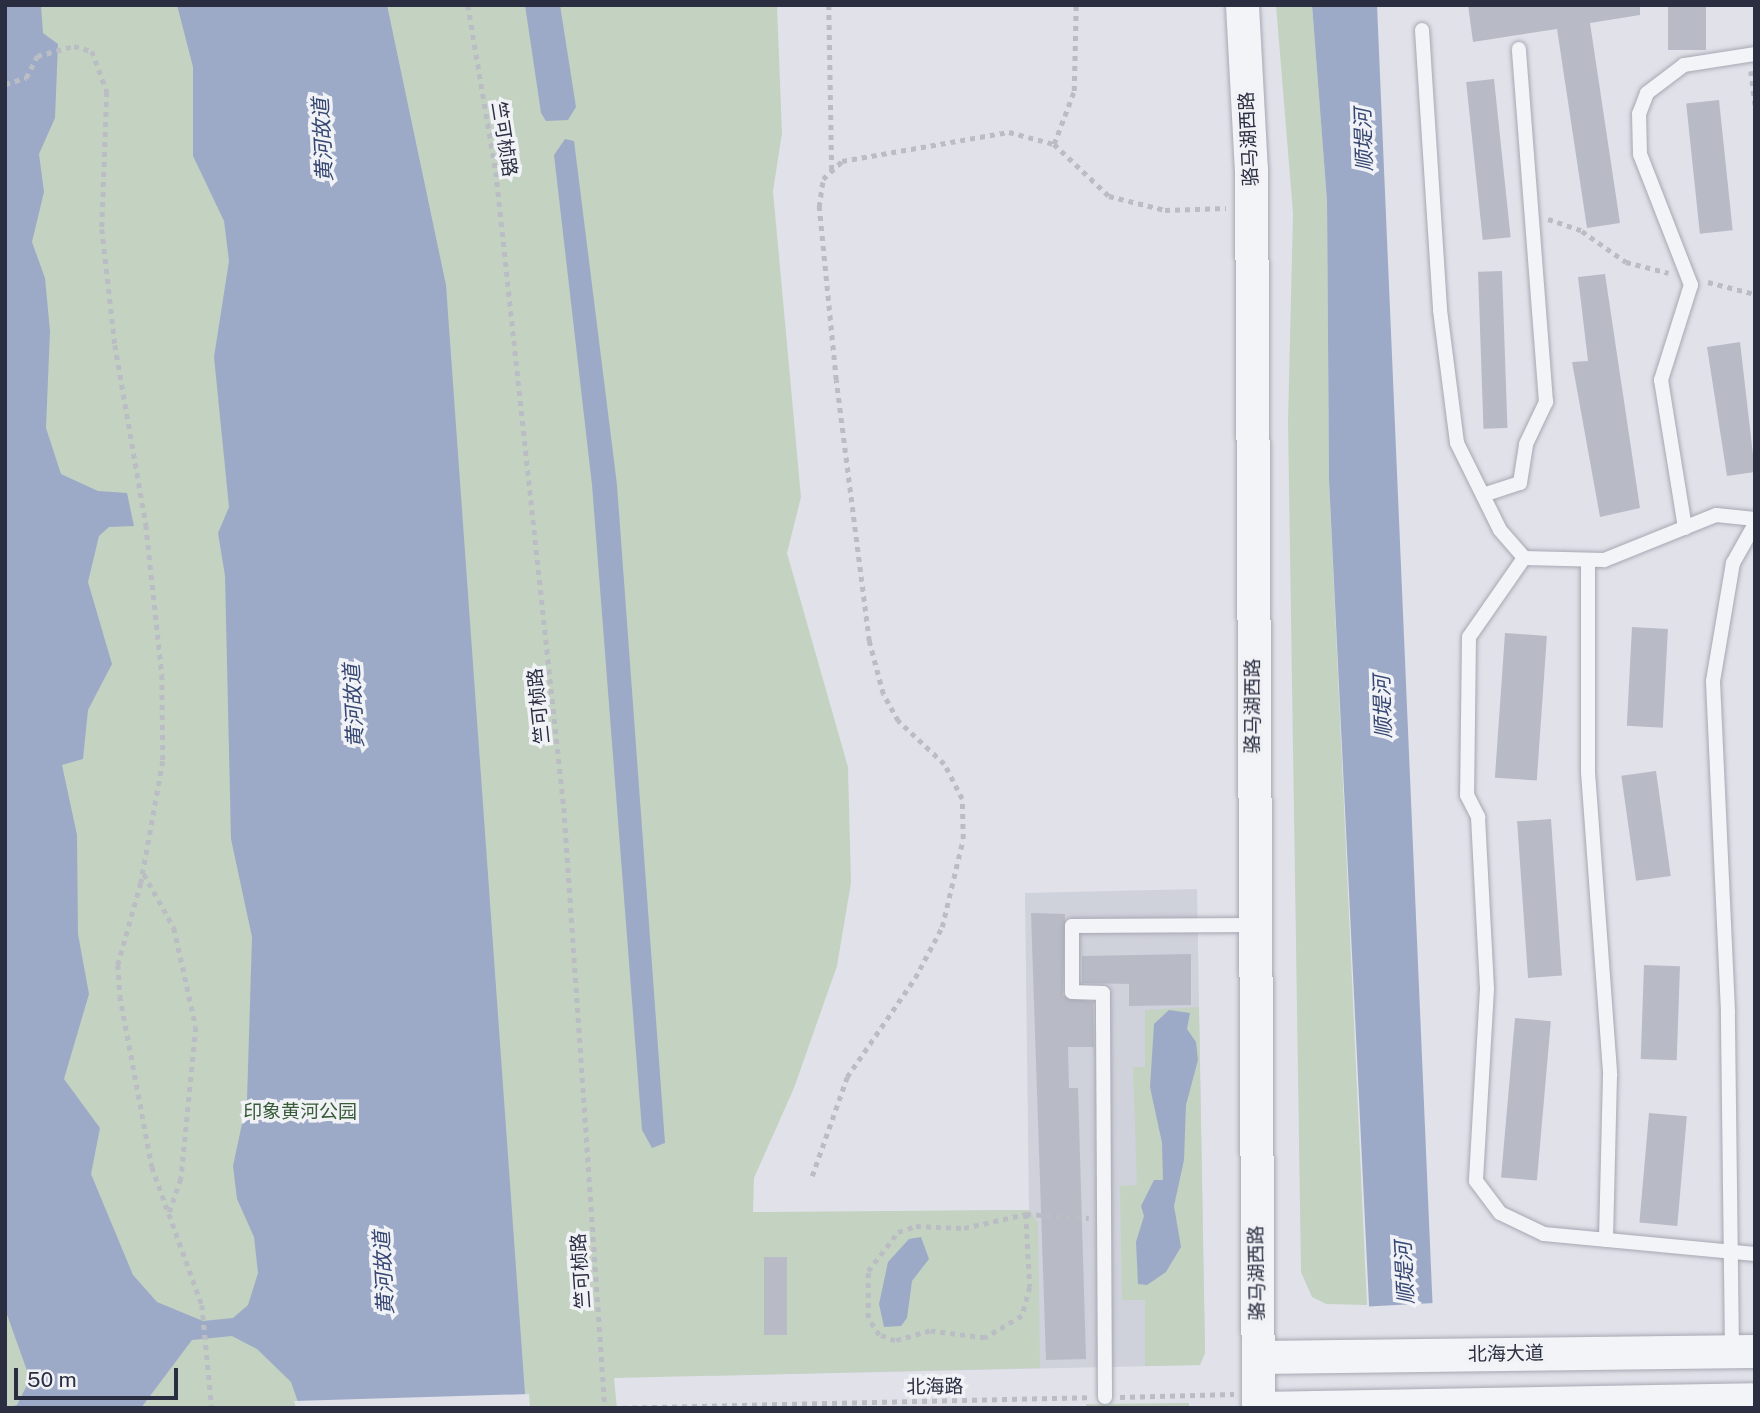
<!DOCTYPE html>
<meta charset="utf-8">
<style>
body{margin:0}
#map{position:relative;width:1760px;height:1413px;overflow:hidden;background:#e1e2e9;font-family:"Public Sans","Noto Sans SC",sans-serif}
div>[style]{position:absolute}
[style*='--x']{left:calc(var(--x)*1px);top:calc(var(--y)*1px);width:calc(var(--w)*1px);rotate:calc(var(--a)*1deg)}
.built>*{inset:0;background:#cfd1db}
.green>*{inset:0;background:#c4d2c2}
.water>*{inset:0;background:#9daac7}
.pier>*{inset:0;background:#e1e2e9;transform-origin:0 0}
.building>*{inset:0;background:#b8bbc5;transform-origin:0 0}
.path>*{height:4.5px;margin-top:-2.25px;transform-origin:0;background:repeating-linear-gradient(90deg,#bbbdc4 0 5px,transparent 0 10px)}
.roads{filter:drop-shadow(0 0 2px #a6a8b3) drop-shadow(0 0 2px #a6a8b3)}
.service>*{height:14px;margin:-7px;padding:0 7px;transform-origin:7px;border-radius:7px;background:#f3f4f7}
.tertiary>*{height:33px;margin:-16.5px;padding:0 16.5px;transform-origin:16.5px;border-radius:16.5px;background:#f3f4f7}
span{translate:-50% -50%;white-space:nowrap;text-align:center;line-height:1.15;-webkit-text-stroke:7px #f0f2f6;paint-order:stroke}
.street-label{font-size:19px;color:#2a2e40}
.park-label{font-size:19px;color:#385b38}
.water-label{font-size:21px;color:#364672;font-style:italic}
.frame{position:absolute;inset:0;border:7px solid #2a2e40;pointer-events:none}
.scale{position:absolute;left:14px;top:1368px;width:164px;height:32px;box-sizing:border-box;border:4px solid #2a2e40;border-top:0;padding-left:9px;font-size:21px;line-height:24px;white-space:nowrap;color:#2a2e40;-webkit-text-stroke:5px #f0f2f6;paint-order:stroke}
</style>
<div id="map">
<div class="built">
<i style="clip-path:polygon(1197px 889px,1205px 1353px,1200px 1365px,708px 1376px,753px 1213px,1029px 1210px,1025px 893px)"></i>
</div>
<div class="green">
<i style="clip-path:polygon(5px 5px,777px 5px,782px 133px,773px 191px,801px 497px,787px 553px,848px 767px,851px 883px,837px 966px,794px 1088px,754px 1178px,753px 1212px,1030px 1210px,1038px 1223px,1040px 1368px,614px 1378px,617px 1408px,5px 1408px)"></i>
<i style="clip-path:polygon(1276px 5px,1312px 5px,1327px 201px,1329px 480px,1367px 1305px,1326px 1304px,1312px 1297px,1301px 1272px,1288px 422px,1293px 213px)"></i>
<i style="clip-path:polygon(1199px 1007px,1205px 1353px,1200px 1365px,1145px 1366px,1145px 1300px,1122px 1300px,1120px 1186px,1137px 1185px,1133px 1067px,1145px 1067px,1145px 1010px)"></i>
<i style="clip-path:polygon(1189px 1403px,1189px 1408px,1086px 1408px,1086px 1404px)"></i>
</div>
<div class="water">
<i style="clip-path:polygon(5px 5px,41px 5px,43px 33px,58px 44px,55px 118px,39px 154px,44px 192px,32px 242px,45px 278px,50px 331px,46px 428px,61px 474px,98px 491px,127px 493px,134px 526px,109px 527px,99px 536px,88px 582px,112px 664px,88px 710px,83px 759px,62px 765px,77px 835px,78px 934px,89px 994px,64px 1079px,100px 1128px,91px 1174px,133px 1275px,157px 1302px,203px 1321px,233px 1318px,248px 1305px,258px 1273px,254px 1237px,237px 1199px,233px 1166px,247px 1100px,252px 937px,231px 839px,225px 576px,218px 533px,229px 507px,214px 357px,229px 261px,224px 221px,193px 156px,193px 67px,177px 5px,387px 5px,446px 285px,526px 1408px,300px 1408px,291px 1382px,257px 1349px,232px 1336px,192px 1340px,141px 1408px,7px 1408px,17px 1405px,30px 1379px,5px 1309px)"></i>
<i style="clip-path:polygon(525px 5px,560px 5px,576px 107px,568px 120px,546px 121px,541px 113px)"></i>
<i style="clip-path:polygon(1312px 5px,1377px 5px,1437px 1408px,1374px 1408px,1329px 480px,1327px 201px)"></i>
<i style="clip-path:polygon(565px 139px,574px 141px,617px 485px,665px 1143px,652px 1148px,642px 1130px,592px 485px,554px 155px)"></i>
<i style="clip-path:polygon(1169px 1010px,1190px 1013px,1187px 1029px,1196px 1042px,1198px 1060px,1186px 1105px,1184px 1160px,1174px 1206px,1181px 1247px,1166px 1272px,1147px 1285px,1138px 1284px,1136px 1242px,1144px 1216px,1141px 1206px,1154px 1180px,1163px 1180px,1162px 1143px,1150px 1087px,1154px 1024px)"></i>
<i style="clip-path:polygon(921px 1237px,929px 1259px,912px 1281px,907px 1318px,901px 1326px,884px 1327px,879px 1304px,888px 1262px,909px 1239px)"></i>
</div>
<div class="pier">
<i style="left:1435px;top:1303px;width:105px;height:72px;rotate:87deg"></i>
<i style="clip-path:polygon(529px 1394px,530px 1408px,296px 1408px,294px 1401px)"></i>
</div>
<div class="building">
<i style="clip-path:polygon(1468px 5px,1640px 5px,1640px 15px,1590px 23px,1620px 223px,1587px 228px,1557px 29px,1473px 42px)"></i>
<i style="left:1668px;top:5px;width:38px;height:45px"></i>
<i style="left:1494px;top:79px;width:159px;height:28px;rotate:84deg"></i>
<i style="left:1719px;top:100px;width:131px;height:33px;rotate:84deg"></i>
<i style="left:1502px;top:271px;width:157px;height:24px;rotate:88deg"></i>
<i style="clip-path:polygon(1605px 274px,1640px 508px,1600px 517px,1572px 362px,1588px 361px,1578px 277px)"></i>
<i style="clip-path:polygon(1740px 342px,1755px 472px,1727px 476px,1707px 347px)"></i>
<i style="left:1632px;top:627px;width:36px;height:99px;rotate:3deg"></i>
<i style="left:1505px;top:633px;width:42px;height:145px;rotate:4deg"></i>
<i style="left:1656px;top:771px;width:106px;height:35px;rotate:82deg"></i>
<i style="left:1551px;top:819px;width:157px;height:34px;rotate:86deg"></i>
<i style="clip-path:polygon(1031px 913px,1065px 914px,1063px 996px,1093px 1002px,1094px 1047px,1068px 1047px,1069px 1088px,1078px 1088px,1086px 1359px,1046px 1360px)"></i>
<i style="clip-path:polygon(1191px 954px,1191px 1005px,1129px 1006px,1129px 984px,1082px 983px,1082px 956px)"></i>
<i style="left:1644px;top:965px;width:36px;height:94px;rotate:2deg"></i>
<i style="left:1515px;top:1018px;width:36px;height:160px;rotate:5deg"></i>
<i style="left:1649px;top:1113px;width:38px;height:110px;rotate:5deg"></i>
<i style="left:764px;top:1257px;width:23px;height:78px"></i>
</div>
<div class="path">
<i style="--x:468;--y:5;--w:169;--a:80.5"></i>
<i style="--x:496;--y:172;--w:640;--a:83.9"></i>
<i style="--x:564;--y:808;--w:601;--a:86.09"></i>
<i style="--x:829;--y:5;--w:165;--a:89"></i>
<i style="--x:1751;--y:71;--w:34;--a:83"></i>
<i style="--x:5;--y:84;--w:22;--a:-16"></i>
<i style="--x:26;--y:78;--w:25;--a:-63"></i>
<i style="--x:37;--y:56;--w:38;--a:-15"></i>
<i style="--x:74;--y:46;--w:19;--a:16"></i>
<i style="--x:92;--y:51;--w:44;--a:69.9"></i>
<i style="--x:107;--y:92;--w:137;--a:92.1"></i>
<i style="--x:102;--y:229;--w:117;--a:83.6"></i>
<i style="--x:115;--y:345;--w:183;--a:80.2"></i>
<i style="--x:146;--y:525;--w:151;--a:83.9"></i>
<i style="--x:162;--y:675;--w:86;--a:89.3"></i>
<i style="--x:163;--y:761;--w:124;--a:100.2"></i>
<i style="--x:141;--y:883;--w:85;--a:105.7"></i>
<i style="--x:118;--y:965;--w:31;--a:86"></i>
<i style="--x:120;--y:996;--w:174;--a:79.4"></i>
<i style="--x:152;--y:1167;--w:147;--a:70.1"></i>
<i style="--x:202;--y:1305;--w:103;--a:84.5"></i>
<i style="--x:1054;--y:144;--w:57;--a:-69.3"></i>
<i style="--x:1074;--y:91;--w:86;--a:-88.7"></i>
<i style="--x:1548;--y:219;--w:36;--a:19"></i>
<i style="--x:1582;--y:231;--w:54;--a:35.2"></i>
<i style="--x:1626;--y:262;--w:44;--a:14.3"></i>
<i style="--x:1708;--y:282;--w:49;--a:14.3"></i>
<i style="--x:144;--y:874;--w:62;--a:60.9"></i>
<i style="--x:174;--y:928;--w:101;--a:77.5"></i>
<i style="--x:196;--y:1027;--w:153;--a:95.6"></i>
<i style="--x:181;--y:1179;--w:39;--a:109"></i>
<i style="--x:812;--y:1176;--w:105;--a:-70.5"></i>
<i style="--x:847;--y:1077;--w:120;--a:-55.5"></i>
<i style="--x:915;--y:978;--w:58;--a:-62.1"></i>
<i style="--x:942;--y:927;--w:90;--a:-76.6"></i>
<i style="--x:963;--y:839;--w:40;--a:-91.4"></i>
<i style="--x:962;--y:799;--w:39;--a:-117"></i>
<i style="--x:944;--y:764;--w:63;--a:-136.9"></i>
<i style="--x:898;--y:721;--w:31;--a:-119"></i>
<i style="--x:883;--y:694;--w:55;--a:-104.8"></i>
<i style="--x:869;--y:641;--w:263;--a:-97.2"></i>
<i style="--x:836;--y:380;--w:174;--a:-95.6"></i>
<i style="--x:819;--y:207;--w:28;--a:-82"></i>
<i style="--x:823;--y:179;--w:26;--a:-43"></i>
<i style="--x:842;--y:161;--w:169;--a:-9.9"></i>
<i style="--x:1009;--y:132;--w:47;--a:14.9"></i>
<i style="--x:1054;--y:144;--w:76;--a:43.4"></i>
<i style="--x:1109;--y:196;--w:58;--a:14"></i>
<i style="--x:1165;--y:210;--w:61;--a:-1.9"></i>
<i style="--x:1026;--y:1214;--w:73;--a:86.9"></i>
<i style="--x:1030;--y:1287;--w:30;--a:105"></i>
<i style="--x:1022;--y:1316;--w:43;--a:149.3"></i>
<i style="--x:985;--y:1338;--w:55;--a:-172.7"></i>
<i style="--x:930;--y:1331;--w:36;--a:164"></i>
<i style="--x:895;--y:1341;--w:17;--a:-159"></i>
<i style="--x:879;--y:1335;--w:20;--a:-123"></i>
<i style="--x:868;--y:1318;--w:47;--a:-90"></i>
<i style="--x:868;--y:1271;--w:49;--a:-52.4"></i>
<i style="--x:898;--y:1232;--w:19;--a:-18"></i>
<i style="--x:916;--y:1226;--w:48;--a:2.4"></i>
<i style="--x:964;--y:1228;--w:64;--a:-12.7"></i>
<i style="--x:1026;--y:1214;--w:63;--a:3.6"></i>
<i style="--x:1120;--y:1397;--w:114;--a:-1.5"></i>
<i style="--x:612;--y:1408;--w:479;--a:-1.3"></i>
</div>
<div class="roads">
<div class="service">
<i style="--x:1422;--y:30;--w:281;--a:86.3"></i>
<i style="--x:1440;--y:310;--w:134;--a:82.7"></i>
<i style="--x:1457;--y:443;--w:97;--a:63.7"></i>
<i style="--x:1500;--y:530;--w:37;--a:49"></i>
<i style="--x:1483;--y:495;--w:39;--a:-18"></i>
<i style="--x:1520;--y:483;--w:39;--a:-81"></i>
<i style="--x:1526;--y:444;--w:47;--a:-64.5"></i>
<i style="--x:1546;--y:402;--w:354;--a:-94.4"></i>
<i style="--x:1755;--y:519;--w:39;--a:-174"></i>
<i style="--x:1716;--y:515;--w:121;--a:158.1"></i>
<i style="--x:1604;--y:560;--w:80;--a:-178.6"></i>
<i style="--x:1524;--y:558;--w:96;--a:124.8"></i>
<i style="--x:1469;--y:637;--w:158;--a:90.7"></i>
<i style="--x:1467;--y:795;--w:25;--a:63"></i>
<i style="--x:1478;--y:817;--w:172;--a:87"></i>
<i style="--x:1487;--y:989;--w:192;--a:93.3"></i>
<i style="--x:1476;--y:1181;--w:40;--a:53"></i>
<i style="--x:1500;--y:1213;--w:49;--a:25.5"></i>
<i style="--x:1544;--y:1234;--w:212;--a:5.4"></i>
<i style="--x:1685;--y:528;--w:150;--a:-99.2"></i>
<i style="--x:1661;--y:380;--w:100;--a:-72.5"></i>
<i style="--x:1691;--y:285;--w:141;--a:-111.3"></i>
<i style="--x:1640;--y:154;--w:40;--a:-91.4"></i>
<i style="--x:1639;--y:114;--w:22;--a:-69"></i>
<i style="--x:1647;--y:93;--w:46;--a:-37.1"></i>
<i style="--x:1684;--y:65;--w:72;--a:-8.8"></i>
<i style="--x:1588;--y:560;--w:212;--a:90"></i>
<i style="--x:1588;--y:772;--w:304;--a:85.8"></i>
<i style="--x:1610;--y:1075;--w:165;--a:91.4"></i>
<i style="--x:1732;--y:1351;--w:339;--a:-90.7"></i>
<i style="--x:1728;--y:1012;--w:331;--a:-92.6"></i>
<i style="--x:1713;--y:681;--w:120;--a:-80.4"></i>
<i style="--x:1733;--y:563;--w:45;--a:-60.6"></i>
<i style="--x:1105;--y:1397;--w:404;--a:-90.3"></i>
<i style="--x:1103;--y:993;--w:31;--a:-178"></i>
<i style="--x:1072;--y:992;--w:66;--a:-90"></i>
<i style="--x:1072;--y:926;--w:182;--a:-0.3"></i>
</div>
<div class="tertiary">
<i style="--x:1242;--y:5;--w:164;--a:86.9"></i>
<i style="--x:1251;--y:169;--w:1239;--a:89.68"></i>
<i style="--x:1258;--y:1357;--w:497;--a:-0.7"></i>
<i style="--x:1258;--y:1408;--w:497;--a:-1"></i>
</div>
</div>
<div class="street-label">
<span style="left:504px;top:139px;rotate:81deg">竺可桢路</span>
<span style="left:1249px;top:139px;rotate:-93deg">骆马湖西路</span>
<span style="left:539px;top:706px;rotate:-96deg">竺可桢路</span>
<span style="left:1253px;top:706px;rotate:-90deg">骆马湖西路</span>
<span style="left:581px;top:1271px;rotate:-94deg">竺可桢路</span>
<span style="left:1257px;top:1273px;rotate:-91deg">骆马湖西路</span>
<span style="left:1506px;top:1354px;rotate:-1deg">北海大道</span>
<span style="left:935px;top:1387px;rotate:-1deg">北海路</span>
</div>
<div class="park-label">
<span style="left:300px;top:1112px">印象黄河公园</span>
</div>
<div class="water-label">
<span style="left:323px;top:140px;rotate:-93deg">黄河故道</span>
<span style="left:1364px;top:140px;rotate:-92deg">顺堤河</span>
<span style="left:354px;top:706px;rotate:-93deg">黄河故道</span>
<span style="left:1383px;top:707px;rotate:-92deg">顺堤河</span>
<span style="left:384px;top:1273px;rotate:-93deg">黄河故道</span>
<span style="left:1405px;top:1273px;rotate:-93deg">顺堤河</span>
</div>
<div class="frame"></div>
<div class="scale">50 m</div>
</div>
